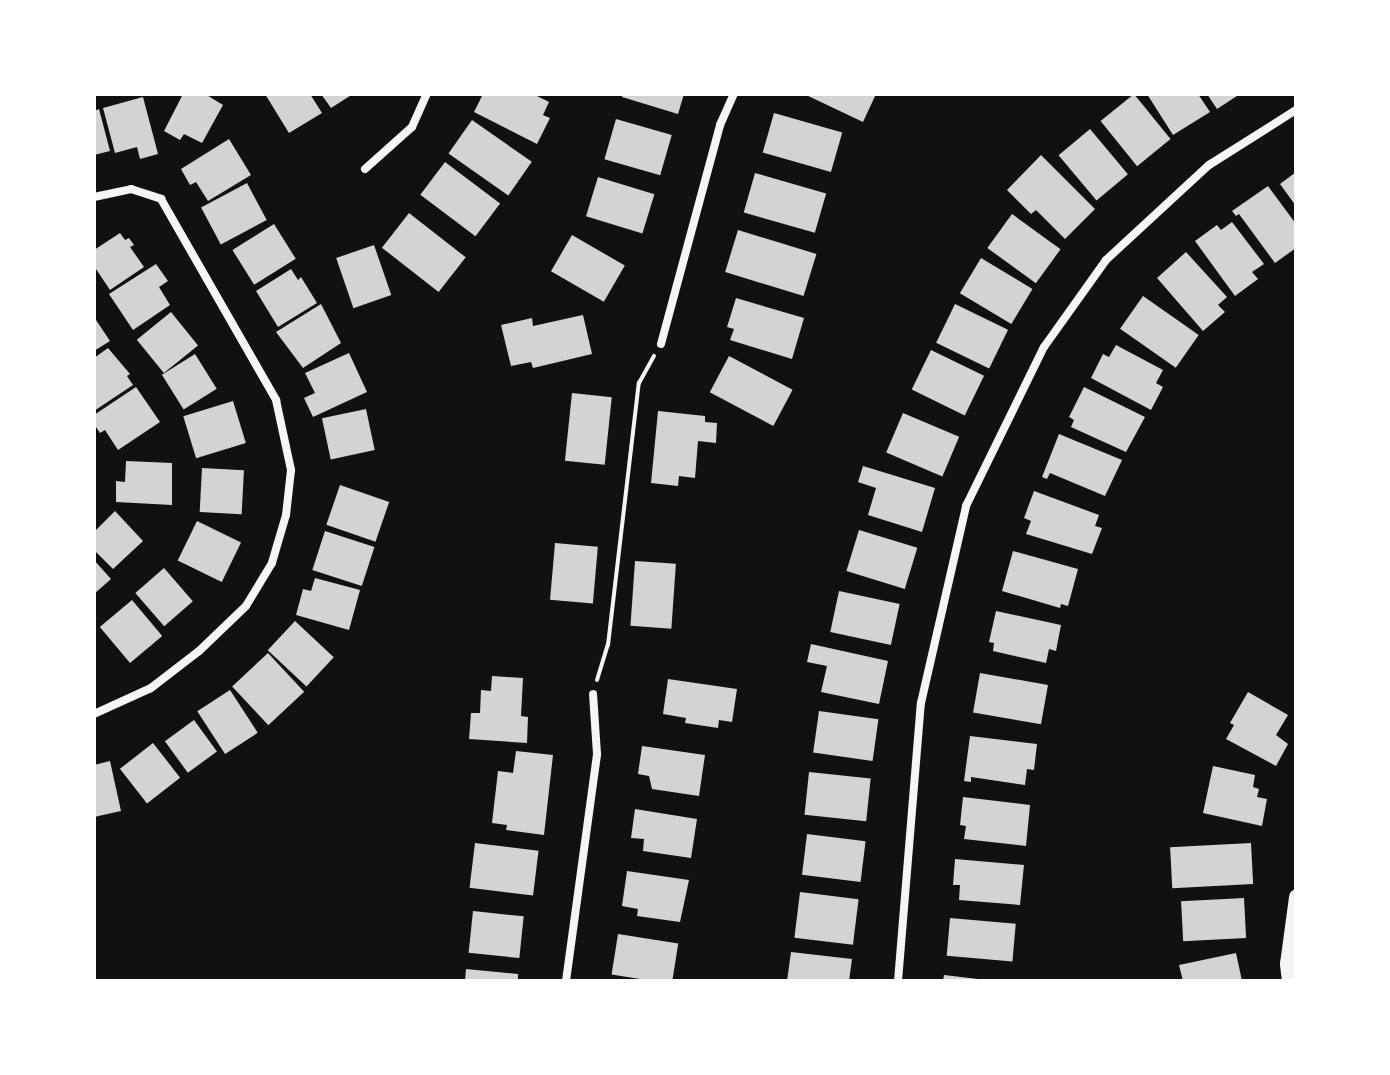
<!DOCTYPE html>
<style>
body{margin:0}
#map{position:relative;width:1390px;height:1075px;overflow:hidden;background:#111;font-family:Overpass,sans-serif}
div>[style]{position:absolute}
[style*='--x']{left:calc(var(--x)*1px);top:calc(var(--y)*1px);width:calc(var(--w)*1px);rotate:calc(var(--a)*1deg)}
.building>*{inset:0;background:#d3d3d3;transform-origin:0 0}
.path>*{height:4px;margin:-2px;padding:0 2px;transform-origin:2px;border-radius:2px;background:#f5f5f5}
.minor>*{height:8px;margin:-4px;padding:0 4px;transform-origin:4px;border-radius:4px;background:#f5f5f5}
.tertiary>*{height:14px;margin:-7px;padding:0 7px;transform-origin:7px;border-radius:7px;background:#f5f5f5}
span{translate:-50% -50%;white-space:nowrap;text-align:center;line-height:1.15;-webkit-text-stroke:6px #fff;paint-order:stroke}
.frame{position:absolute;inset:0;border:96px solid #fff;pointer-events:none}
</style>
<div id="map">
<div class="building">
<i style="clip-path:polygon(183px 94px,205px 94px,223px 105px,202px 143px,184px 134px,180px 140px,164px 131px)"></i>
<i style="clip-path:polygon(265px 94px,310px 94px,322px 113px,289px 133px)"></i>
<i style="clip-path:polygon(321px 94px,353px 94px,331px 108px)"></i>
<i style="clip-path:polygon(483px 94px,533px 94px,549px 102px,543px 115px,550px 118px,537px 144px,474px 112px)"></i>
<i style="clip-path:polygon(623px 94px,684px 94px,678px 114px,622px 97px)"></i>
<i style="clip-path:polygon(804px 94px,876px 94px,863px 122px)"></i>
<i style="left:1134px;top:94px;width:58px;height:43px;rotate:51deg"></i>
<i style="clip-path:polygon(1147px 94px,1198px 94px,1210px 112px,1173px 135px)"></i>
<i style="clip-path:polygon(1207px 94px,1240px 94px,1217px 109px)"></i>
<i style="clip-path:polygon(143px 97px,158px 154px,140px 159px,137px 147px,115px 153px,103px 108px)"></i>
<i style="clip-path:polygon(99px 109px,110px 151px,94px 155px,94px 111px)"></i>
<i style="left:774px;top:113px;width:71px;height:41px;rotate:16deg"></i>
<i style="left:616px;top:119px;width:58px;height:42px;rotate:16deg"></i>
<i style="left:472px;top:120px;width:73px;height:41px;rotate:35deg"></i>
<i style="left:1090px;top:129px;width:59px;height:41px;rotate:50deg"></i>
<i style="clip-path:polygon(229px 139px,251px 175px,208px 201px,196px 182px,190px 185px,181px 169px)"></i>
<i style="clip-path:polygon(1041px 155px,1095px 209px,1065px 239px,1036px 210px,1031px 214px,1007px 190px)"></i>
<i style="left:445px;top:162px;width:69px;height:41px;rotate:37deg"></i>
<i style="clip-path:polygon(1296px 172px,1296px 206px,1280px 184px)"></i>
<i style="left:755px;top:173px;width:74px;height:41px;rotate:16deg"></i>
<i style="left:598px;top:177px;width:59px;height:41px;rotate:17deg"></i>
<i style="left:247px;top:183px;width:42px;height:52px;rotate:62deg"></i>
<i style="clip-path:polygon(1268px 186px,1296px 224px,1296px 248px,1275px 263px,1239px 214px,1236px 216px,1232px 211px)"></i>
<i style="left:409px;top:213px;width:72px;height:44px;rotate:38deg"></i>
<i style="left:1012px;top:214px;width:60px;height:42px;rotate:36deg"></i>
<i style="clip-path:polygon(1232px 222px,1264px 264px,1252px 272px,1258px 279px,1235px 296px,1195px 241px,1217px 225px,1221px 230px)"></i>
<i style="left:274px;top:224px;width:41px;height:49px;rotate:58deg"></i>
<i style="left:738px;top:230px;width:82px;height:44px;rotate:17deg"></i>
<i style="clip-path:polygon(120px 233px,125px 240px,129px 238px,134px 245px,130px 247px,144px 267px,110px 290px,94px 266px,94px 250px)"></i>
<i style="left:572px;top:235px;width:61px;height:42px;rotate:30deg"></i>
<i style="left:374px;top:245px;width:53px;height:40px;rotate:71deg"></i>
<i style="clip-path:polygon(1186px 252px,1227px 297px,1218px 305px,1225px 312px,1203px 331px,1157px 278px)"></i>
<i style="left:981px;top:258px;width:60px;height:41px;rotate:31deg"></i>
<i style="clip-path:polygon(156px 264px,168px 281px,159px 287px,170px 305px,133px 330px,109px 294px)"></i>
<i style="clip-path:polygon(291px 269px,298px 280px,301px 277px,317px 303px,278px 327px,256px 291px)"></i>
<i style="left:1143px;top:296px;width:68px;height:40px;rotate:35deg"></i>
<i style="clip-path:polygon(736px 298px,804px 318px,792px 359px,730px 340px,734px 329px,727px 327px)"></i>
<i style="clip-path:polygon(321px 304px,341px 343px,303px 368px,276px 332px)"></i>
<i style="left:955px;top:304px;width:59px;height:43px;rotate:26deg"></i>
<i style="left:171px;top:312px;width:43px;height:44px;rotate:51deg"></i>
<i style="clip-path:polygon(583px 315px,592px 354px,533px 368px,531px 362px,511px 366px,501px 325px,532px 318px,533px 326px)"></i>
<i style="clip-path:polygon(94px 317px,110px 341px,94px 351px)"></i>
<i style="clip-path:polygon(1116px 345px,1163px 370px,1156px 383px,1163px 387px,1151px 410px,1091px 378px,1103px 354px,1109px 357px)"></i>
<i style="clip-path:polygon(108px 348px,130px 374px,127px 376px,133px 385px,94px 411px,94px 358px)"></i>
<i style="left:931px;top:350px;width:59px;height:44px;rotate:26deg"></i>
<i style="clip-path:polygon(349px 353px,367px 392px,313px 417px,304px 398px,315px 393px,305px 373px)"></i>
<i style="left:195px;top:354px;width:41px;height:39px;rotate:58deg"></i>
<i style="left:729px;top:356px;width:72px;height:41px;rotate:28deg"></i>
<i style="clip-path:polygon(136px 387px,160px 422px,118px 450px,105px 430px,100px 433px,94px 424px,94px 415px)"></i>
<i style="clip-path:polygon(1084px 387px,1145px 417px,1126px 452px,1071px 427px,1074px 420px,1069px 417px)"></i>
<i style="left:572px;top:393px;width:40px;height:68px;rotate:6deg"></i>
<i style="left:233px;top:401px;width:44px;height:52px;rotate:73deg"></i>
<i style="left:366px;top:409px;width:42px;height:45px;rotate:78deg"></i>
<i style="clip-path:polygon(658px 411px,705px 416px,705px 422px,717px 423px,716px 443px,698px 441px,695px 478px,679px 476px,678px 486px,651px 483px)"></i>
<i style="left:903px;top:413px;width:61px;height:43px;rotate:23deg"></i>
<i style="clip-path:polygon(1059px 434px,1122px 460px,1105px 496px,1050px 473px,1047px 479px,1042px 477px)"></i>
<i style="clip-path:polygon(126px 461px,172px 463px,172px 505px,116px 502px,116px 481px,125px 482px)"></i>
<i style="clip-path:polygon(863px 466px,935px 488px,922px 532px,868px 515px,876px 488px,858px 482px)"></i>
<i style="left:202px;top:468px;width:42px;height:44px;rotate:3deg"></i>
<i style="left:340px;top:485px;width:52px;height:42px;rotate:19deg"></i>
<i style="clip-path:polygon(1034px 491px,1099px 515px,1095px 526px,1102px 528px,1092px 554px,1026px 534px,1031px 521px,1024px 518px)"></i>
<i style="clip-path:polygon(115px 511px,143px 541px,113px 569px,94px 550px,94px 532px)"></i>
<i style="left:197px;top:521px;width:49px;height:44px;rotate:26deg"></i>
<i style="left:859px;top:530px;width:61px;height:43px;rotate:17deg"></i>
<i style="left:325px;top:531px;width:52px;height:41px;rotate:18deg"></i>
<i style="left:555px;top:543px;width:43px;height:57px;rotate:5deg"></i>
<i style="clip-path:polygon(1013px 551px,1078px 569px,1068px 606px,1061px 604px,1060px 608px,1002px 591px)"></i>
<i style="clip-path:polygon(94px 560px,111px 579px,94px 594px)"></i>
<i style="left:635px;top:561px;width:41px;height:65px;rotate:4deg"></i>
<i style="left:164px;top:568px;width:44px;height:38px;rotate:49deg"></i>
<i style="clip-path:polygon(315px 578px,360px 590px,349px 630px,296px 615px,303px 589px,311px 591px)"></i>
<i style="left:839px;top:591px;width:62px;height:42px;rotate:12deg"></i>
<i style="left:132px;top:600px;width:47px;height:42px;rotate:50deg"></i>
<i style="clip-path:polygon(996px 611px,1061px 625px,1056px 651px,1049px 649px,1046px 663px,993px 651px,994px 643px,989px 642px)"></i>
<i style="left:295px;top:621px;width:53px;height:40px;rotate:43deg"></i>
<i style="clip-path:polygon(811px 644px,888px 661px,879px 704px,821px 692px,827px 666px,807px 662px)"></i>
<i style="left:268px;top:653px;width:53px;height:49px;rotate:47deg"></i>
<i style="left:980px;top:673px;width:69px;height:40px;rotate:10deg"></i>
<i style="clip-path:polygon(492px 676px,523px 678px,521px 716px,528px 717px,527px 743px,469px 739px,471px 713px,480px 713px,481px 690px,491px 691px)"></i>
<i style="clip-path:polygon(668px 679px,737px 689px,732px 722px,719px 720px,718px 728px,685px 723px,686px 718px,663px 714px)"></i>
<i style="left:230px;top:690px;width:51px;height:39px;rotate:57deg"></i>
<i style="clip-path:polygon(1248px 692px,1288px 715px,1276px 735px,1288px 744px,1276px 766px,1226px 739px,1234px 725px,1230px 723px)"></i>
<i style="left:819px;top:711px;width:60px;height:42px;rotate:8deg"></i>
<i style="left:194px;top:720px;width:39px;height:36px;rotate:54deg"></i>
<i style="clip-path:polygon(970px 736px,1037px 744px,1034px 770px,1027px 769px,1025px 785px,971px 777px,971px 782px,964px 781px)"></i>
<i style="left:153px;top:743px;width:44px;height:42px;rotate:52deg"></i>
<i style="clip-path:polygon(642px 746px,705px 755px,699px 796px,652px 789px,649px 776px,638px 774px)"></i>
<i style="clip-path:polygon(516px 751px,553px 755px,544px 835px,506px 830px,507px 825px,492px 823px,498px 771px,513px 773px)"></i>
<i style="clip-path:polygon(110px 761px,121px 811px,94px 817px,94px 765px)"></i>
<i style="clip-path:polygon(1213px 766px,1255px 775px,1253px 787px,1259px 789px,1257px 797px,1267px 799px,1262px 826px,1203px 813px)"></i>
<i style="left:809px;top:772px;width:62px;height:43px;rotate:6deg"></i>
<i style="clip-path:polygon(963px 797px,1030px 805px,1026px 846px,964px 839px,966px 826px,960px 825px)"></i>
<i style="clip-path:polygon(635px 809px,697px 819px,691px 858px,643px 851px,644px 839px,631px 838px)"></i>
<i style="left:807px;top:834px;width:59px;height:41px;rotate:7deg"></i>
<i style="left:475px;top:843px;width:64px;height:45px;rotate:7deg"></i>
<i style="left:1251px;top:843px;width:41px;height:81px;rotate:87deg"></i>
<i style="clip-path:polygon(955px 859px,1024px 865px,1020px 905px,959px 900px,960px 885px,953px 885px)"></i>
<i style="clip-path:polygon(627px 871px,689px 880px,680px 922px,637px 916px,638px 909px,622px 906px)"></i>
<i style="left:800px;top:892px;width:59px;height:46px;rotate:7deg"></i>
<i style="left:1244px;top:898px;width:40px;height:63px;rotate:87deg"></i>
<i style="left:473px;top:911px;width:51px;height:42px;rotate:6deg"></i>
<i style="left:950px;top:918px;width:66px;height:38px;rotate:5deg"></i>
<i style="left:618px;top:934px;width:61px;height:41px;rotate:9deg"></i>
<i style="clip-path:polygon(791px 952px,852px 959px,849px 981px,787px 981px)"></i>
<i style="clip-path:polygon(1236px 953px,1242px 981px,1183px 981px,1179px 965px)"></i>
<i style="clip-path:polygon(466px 969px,518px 974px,518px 981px,465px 981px)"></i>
<i style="clip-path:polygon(944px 975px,978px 979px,978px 981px,943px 981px)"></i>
</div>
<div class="path">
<i style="--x:597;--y:680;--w:37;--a:-73"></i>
<i style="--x:608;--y:645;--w:264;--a:-83.3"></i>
<i style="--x:639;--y:383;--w:31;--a:-61"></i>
</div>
<div class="minor">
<i style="--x:365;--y:169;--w:63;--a:-41.8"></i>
<i style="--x:412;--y:127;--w:36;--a:-66"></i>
<i style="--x:94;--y:197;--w:38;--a:-12"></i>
<i style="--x:131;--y:189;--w:32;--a:18"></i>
<i style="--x:161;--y:199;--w:232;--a:60.2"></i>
<i style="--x:276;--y:400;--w:72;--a:77.9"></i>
<i style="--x:291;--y:470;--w:45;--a:96.3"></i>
<i style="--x:286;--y:515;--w:50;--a:106.3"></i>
<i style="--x:272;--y:563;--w:50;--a:121.2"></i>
<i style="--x:246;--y:606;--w:65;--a:136.2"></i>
<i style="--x:199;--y:651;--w:61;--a:142.4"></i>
<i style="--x:151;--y:688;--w:63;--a:155.5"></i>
<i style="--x:661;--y:344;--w:227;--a:-74.9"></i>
<i style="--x:720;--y:125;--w:34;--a:-66"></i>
<i style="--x:566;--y:981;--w:229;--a:-82.2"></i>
<i style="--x:597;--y:754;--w:60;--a:-93.8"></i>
<i style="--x:898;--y:981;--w:279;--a:-85.3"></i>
<i style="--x:921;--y:703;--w:202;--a:-77.1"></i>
<i style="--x:966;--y:506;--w:177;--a:-63.9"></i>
<i style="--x:1044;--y:347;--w:107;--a:-54.5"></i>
<i style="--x:1106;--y:260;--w:140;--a:-42.7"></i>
<i style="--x:1209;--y:165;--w:103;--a:-32.3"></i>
</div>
<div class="tertiary">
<i style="--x:1289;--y:981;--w:17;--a:-97"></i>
<i style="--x:1287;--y:964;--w:68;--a:-82.3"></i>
</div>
<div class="frame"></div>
</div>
